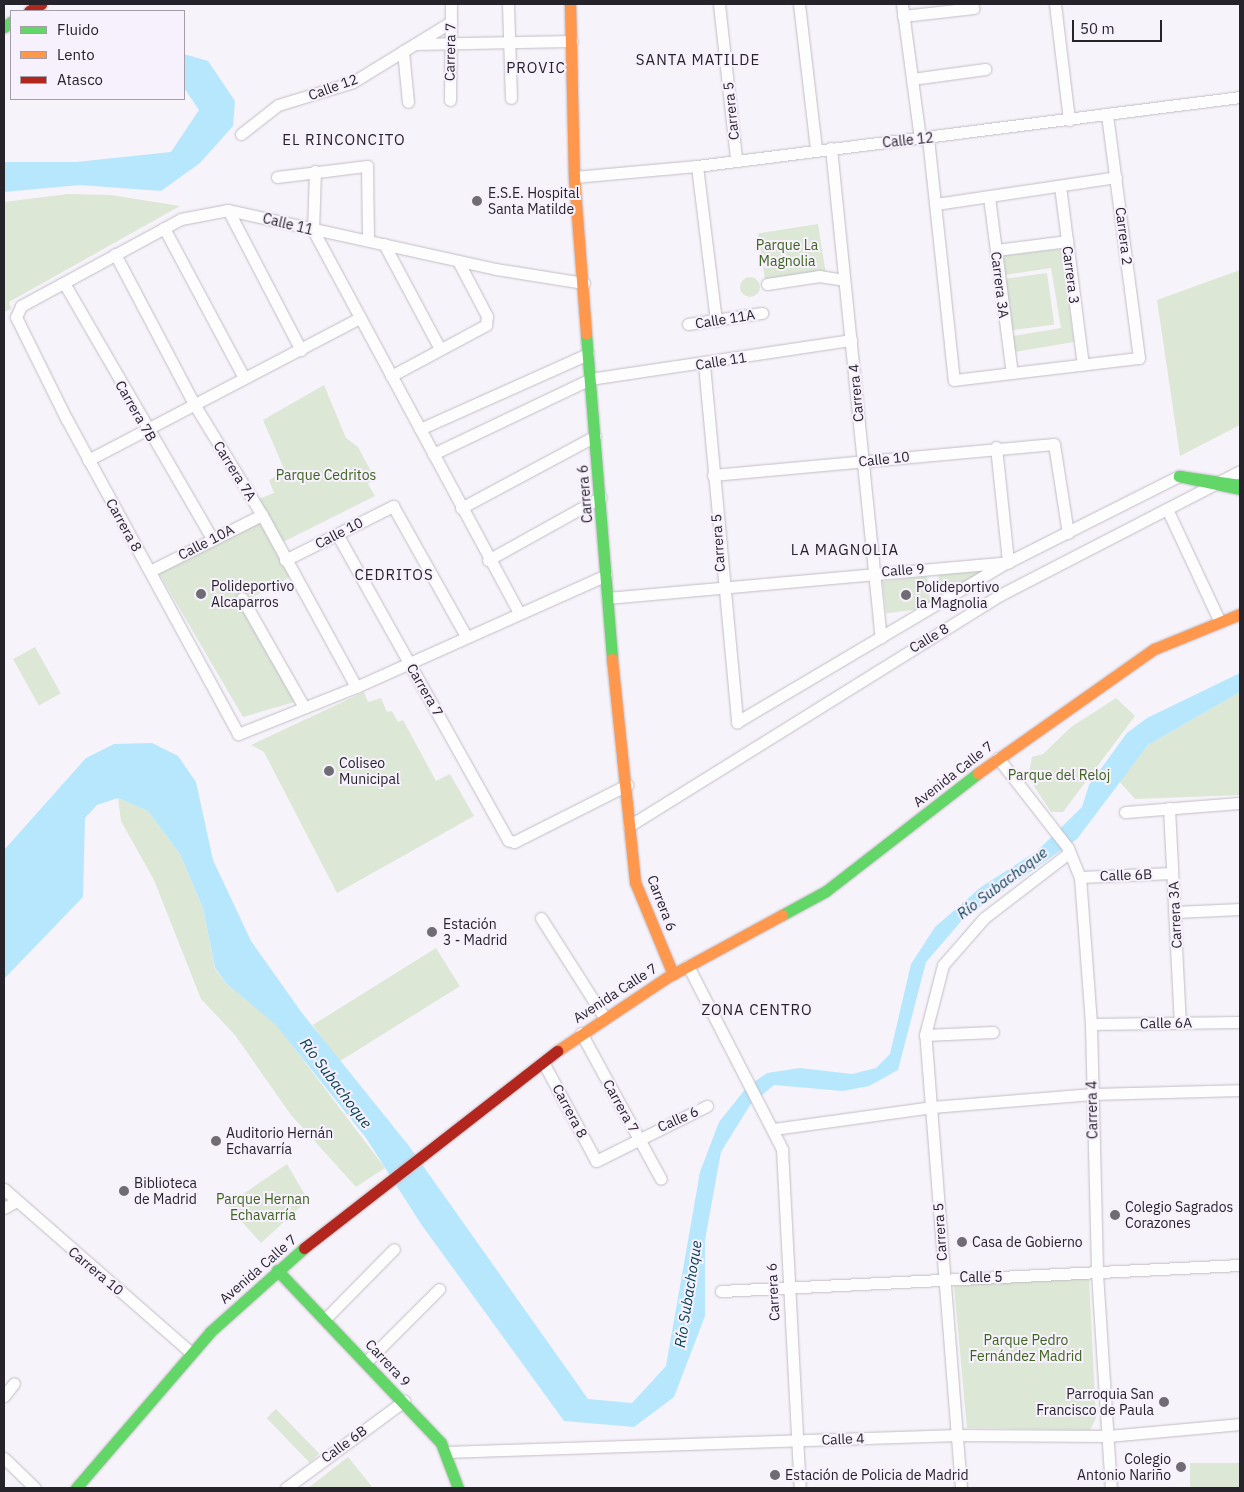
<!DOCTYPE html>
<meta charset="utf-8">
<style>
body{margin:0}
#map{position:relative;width:1244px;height:1492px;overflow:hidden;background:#f7f3fa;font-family:"IBM Plex Sans",sans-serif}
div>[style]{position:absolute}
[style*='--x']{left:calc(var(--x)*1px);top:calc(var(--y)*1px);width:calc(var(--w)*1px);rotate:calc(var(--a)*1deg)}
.green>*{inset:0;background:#dce7d6;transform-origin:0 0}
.round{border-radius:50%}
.water>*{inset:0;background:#b7e7fd}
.roads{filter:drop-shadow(0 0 1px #c0bdc4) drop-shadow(0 0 1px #c0bdc4)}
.street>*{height:11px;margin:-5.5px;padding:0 5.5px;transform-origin:5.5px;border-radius:5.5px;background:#fefdfe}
.fast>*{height:11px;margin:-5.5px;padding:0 5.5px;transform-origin:5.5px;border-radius:5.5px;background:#63d668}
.slow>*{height:11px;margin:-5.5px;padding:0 5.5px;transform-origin:5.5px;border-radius:5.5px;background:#ff974d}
.jam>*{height:11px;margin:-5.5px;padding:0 5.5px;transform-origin:5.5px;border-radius:5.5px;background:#b3261e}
.dots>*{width:14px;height:14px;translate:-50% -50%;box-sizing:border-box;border:2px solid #f7f0fd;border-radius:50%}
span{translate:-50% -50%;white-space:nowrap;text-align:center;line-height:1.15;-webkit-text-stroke:4px #f7f0fd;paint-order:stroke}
.street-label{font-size:14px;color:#27232b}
.poi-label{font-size:14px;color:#27232b}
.left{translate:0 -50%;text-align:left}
.right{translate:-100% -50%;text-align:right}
.park-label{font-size:14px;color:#3c641c}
.neighbourhood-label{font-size:15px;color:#27232b;letter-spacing:1px}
.water-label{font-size:15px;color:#004053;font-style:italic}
.frame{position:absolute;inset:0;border:5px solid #27232b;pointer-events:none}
.legend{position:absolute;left:10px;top:10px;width:175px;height:90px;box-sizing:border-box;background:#f7f0fd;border:1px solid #a49ea9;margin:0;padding:6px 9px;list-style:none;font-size:15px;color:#27232b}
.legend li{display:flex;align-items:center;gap:10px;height:25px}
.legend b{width:25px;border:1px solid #a49ea9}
.scale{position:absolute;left:1072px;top:20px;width:90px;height:22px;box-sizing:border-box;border:2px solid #27232b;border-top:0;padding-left:6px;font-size:15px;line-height:18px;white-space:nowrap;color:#27232b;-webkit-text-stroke:4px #f7f0fd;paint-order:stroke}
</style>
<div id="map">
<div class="green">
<i style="clip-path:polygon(68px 194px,111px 195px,180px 206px,9px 302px,11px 309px,4px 312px,4px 202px)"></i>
<i style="left:818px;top:224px;width:50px;height:61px;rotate:81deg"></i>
<i style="clip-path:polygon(1061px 249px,1074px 342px,1014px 352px,1013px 336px,1061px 328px,1051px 268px,1004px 275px,1001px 256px)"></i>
<i style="clip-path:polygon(1240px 270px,1240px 425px,1180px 456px,1157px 300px)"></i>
<i style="left:1047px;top:273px;width:52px;height:44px;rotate:82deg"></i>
<i class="round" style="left:740px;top:277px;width:20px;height:20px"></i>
<i style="clip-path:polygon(324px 385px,346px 438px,358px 447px,374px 477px,368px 484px,375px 496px,279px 544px,256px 500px,274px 493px,269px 480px,285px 471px,263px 420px)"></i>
<i style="clip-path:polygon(261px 518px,290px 577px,244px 602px,298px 701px,243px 717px,157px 570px)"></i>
<i style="clip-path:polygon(983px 571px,942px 596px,938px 574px)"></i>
<i style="left:927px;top:576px;width:32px;height:45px;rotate:83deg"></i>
<i style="left:35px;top:647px;width:53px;height:25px;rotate:61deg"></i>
<i style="clip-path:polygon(364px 692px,368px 702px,381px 698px,387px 712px,392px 711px,398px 722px,403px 720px,436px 781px,450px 774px,474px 816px,337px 893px,264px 752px,251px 745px)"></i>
<i style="clip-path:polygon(1240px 692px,1240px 795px,1135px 799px,1119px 781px,1148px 745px)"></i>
<i style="clip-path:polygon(1116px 698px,1135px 716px,1063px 812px,1051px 812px,1028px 777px,1032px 757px,1043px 754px,1071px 727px)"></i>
<i style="clip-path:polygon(118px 798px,148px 811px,180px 854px,203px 908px,215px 969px,227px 984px,276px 1024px,385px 1168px,356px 1187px,291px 1115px,235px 1035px,201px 999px,154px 880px,121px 821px)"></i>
<i style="left:436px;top:948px;width:45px;height:145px;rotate:58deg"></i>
<i style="clip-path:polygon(287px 1164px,308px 1200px,261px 1243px,227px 1205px)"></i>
<i style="clip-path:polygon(1089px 1278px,1096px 1418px,1090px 1430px,967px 1428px,954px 1286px)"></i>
<i style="left:276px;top:1409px;width:62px;height:13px;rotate:46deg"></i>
<i style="clip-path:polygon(348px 1457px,373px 1488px,308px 1488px)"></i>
<i style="left:1240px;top:1463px;width:25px;height:50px;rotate:90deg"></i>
</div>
<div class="water">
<i style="clip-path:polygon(184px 54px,208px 61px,235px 101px,233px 126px,200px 163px,161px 191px,80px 185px,4px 192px,4px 162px,76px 162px,171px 152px,199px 110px,184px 88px)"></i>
<i style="clip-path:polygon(1240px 673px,1240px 692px,1148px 745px,1077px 839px,964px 918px,926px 962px,898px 1070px,869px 1086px,843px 1091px,774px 1085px,750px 1105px,721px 1152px,705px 1240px,705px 1316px,674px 1397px,634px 1427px,564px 1421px,421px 1224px,366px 1138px,275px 1024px,227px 984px,215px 968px,203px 908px,180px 854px,148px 811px,118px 798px,97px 805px,85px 818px,83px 897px,4px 979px,4px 850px,86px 758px,114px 744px,152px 743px,178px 756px,196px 782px,213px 860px,251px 941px,302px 1013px,409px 1146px,588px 1399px,632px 1403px,666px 1366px,700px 1172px,719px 1122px,747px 1087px,767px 1073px,800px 1068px,852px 1074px,876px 1068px,890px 1054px,911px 964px,935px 927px,981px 887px,1037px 851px,1082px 807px,1089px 785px,1127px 733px,1147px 718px)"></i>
</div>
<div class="roads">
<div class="street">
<i style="--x:508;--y:4;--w:94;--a:88.2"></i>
<i style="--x:719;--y:4;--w:156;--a:83.7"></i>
<i style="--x:799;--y:4;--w:146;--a:83.3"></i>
<i style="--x:902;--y:4;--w:136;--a:82.4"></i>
<i style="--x:1055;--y:4;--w:117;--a:83.1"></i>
<i style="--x:903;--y:16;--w:71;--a:-6.4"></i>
<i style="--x:415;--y:44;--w:157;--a:-1.1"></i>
<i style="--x:403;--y:51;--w:51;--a:84.4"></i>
<i style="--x:912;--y:79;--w:74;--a:-7.8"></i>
<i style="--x:450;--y:100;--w:96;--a:-89.4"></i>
<i style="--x:241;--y:134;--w:47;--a:-38.1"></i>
<i style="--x:278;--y:105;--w:78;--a:-17"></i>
<i style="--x:353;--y:82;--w:115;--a:-31.5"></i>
<i style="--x:928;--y:138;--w:243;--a:83.9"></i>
<i style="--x:954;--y:380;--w:186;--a:-6.8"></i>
<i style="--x:1139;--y:358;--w:245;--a:-97.5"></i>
<i style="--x:831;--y:148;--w:492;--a:84.2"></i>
<i style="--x:697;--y:166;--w:156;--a:83"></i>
<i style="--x:315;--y:171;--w:59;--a:91.9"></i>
<i style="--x:313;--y:230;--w:433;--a:61.7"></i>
<i style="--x:277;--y:177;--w:91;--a:-7"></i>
<i style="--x:367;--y:166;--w:74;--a:89.2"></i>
<i style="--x:574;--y:177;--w:123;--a:-5.1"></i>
<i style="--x:697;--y:166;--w:547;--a:-7.24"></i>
<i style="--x:1060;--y:186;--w:180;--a:82.7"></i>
<i style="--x:989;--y:197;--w:177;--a:82.6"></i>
<i style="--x:936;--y:204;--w:182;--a:-8.5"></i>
<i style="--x:228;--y:210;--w:158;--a:62.5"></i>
<i style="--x:164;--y:228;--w:168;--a:61.9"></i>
<i style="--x:384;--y:244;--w:119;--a:61.9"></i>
<i style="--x:996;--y:250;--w:72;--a:-7.2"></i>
<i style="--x:115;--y:254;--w:170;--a:62.2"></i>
<i style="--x:194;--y:404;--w:130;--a:58.5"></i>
<i style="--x:262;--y:515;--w:196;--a:61.3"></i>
<i style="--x:64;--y:283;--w:295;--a:59.9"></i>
<i style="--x:584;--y:283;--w:89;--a:-171"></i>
<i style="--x:496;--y:269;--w:274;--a:-167.6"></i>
<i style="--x:228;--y:210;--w:48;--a:169.2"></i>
<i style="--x:181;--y:219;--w:182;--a:151.5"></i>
<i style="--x:21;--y:306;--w:12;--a:114"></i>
<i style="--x:16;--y:317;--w:113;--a:63.7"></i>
<i style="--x:66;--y:418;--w:360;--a:61.4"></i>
<i style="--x:238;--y:734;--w:127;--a:-21.7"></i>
<i style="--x:356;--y:687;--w:274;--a:-24.1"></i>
<i style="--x:767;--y:284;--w:53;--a:-8.7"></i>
<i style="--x:819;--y:276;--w:25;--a:9"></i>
<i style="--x:688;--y:324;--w:75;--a:-8.5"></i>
<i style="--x:704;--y:364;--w:360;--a:84.7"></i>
<i style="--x:737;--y:722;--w:315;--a:-30.6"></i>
<i style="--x:391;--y:376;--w:108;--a:-28.2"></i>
<i style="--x:486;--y:325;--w:9;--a:-84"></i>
<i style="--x:487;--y:316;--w:62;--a:-117.8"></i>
<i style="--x:420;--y:429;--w:184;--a:-24.1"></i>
<i style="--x:996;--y:447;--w:116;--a:84"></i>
<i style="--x:433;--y:454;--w:174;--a:-25.5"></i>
<i style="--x:590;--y:379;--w:264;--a:-8.5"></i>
<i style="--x:88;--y:460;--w:307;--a:-27.6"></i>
<i style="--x:713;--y:475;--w:342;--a:-5.2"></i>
<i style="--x:1054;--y:444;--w:90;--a:81.1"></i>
<i style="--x:461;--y:508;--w:152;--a:-28.2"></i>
<i style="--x:1167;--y:509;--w:125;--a:64.9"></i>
<i style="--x:337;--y:534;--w:351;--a:60.8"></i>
<i style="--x:508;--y:840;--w:6;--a:18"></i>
<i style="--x:514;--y:842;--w:127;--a:-26.8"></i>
<i style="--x:285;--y:560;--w:121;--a:-26.6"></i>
<i style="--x:393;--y:506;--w:149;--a:60.7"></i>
<i style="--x:488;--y:560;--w:129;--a:-29.1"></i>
<i style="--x:150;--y:571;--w:125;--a:-26.6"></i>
<i style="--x:242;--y:598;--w:125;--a:60.4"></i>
<i style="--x:607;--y:598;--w:403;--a:-5.1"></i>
<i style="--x:1008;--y:562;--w:191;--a:-26.7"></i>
<i style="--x:998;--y:758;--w:114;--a:52.1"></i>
<i style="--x:1068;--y:848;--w:31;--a:68"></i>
<i style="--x:1080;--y:877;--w:147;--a:85.7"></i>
<i style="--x:1091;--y:1024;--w:249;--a:88.6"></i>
<i style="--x:1097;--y:1273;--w:215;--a:86.3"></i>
<i style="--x:1169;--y:808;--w:215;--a:87.1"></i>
<i style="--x:1125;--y:812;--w:115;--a:-4.5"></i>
<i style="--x:629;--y:826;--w:437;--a:-31.9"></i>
<i style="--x:1000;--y:595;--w:270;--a:-27.3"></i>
<i style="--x:1080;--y:877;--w:92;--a:-2.5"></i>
<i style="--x:1175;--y:912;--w:65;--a:-2.6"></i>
<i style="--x:541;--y:918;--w:117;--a:57.5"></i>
<i style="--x:688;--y:966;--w:206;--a:62.8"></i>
<i style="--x:782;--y:1149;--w:339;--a:87"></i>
<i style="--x:1091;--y:1024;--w:149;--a:-0.8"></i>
<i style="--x:581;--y:1033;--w:166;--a:61.3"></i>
<i style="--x:925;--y:1035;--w:68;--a:-2.5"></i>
<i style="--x:543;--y:1062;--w:112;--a:61.8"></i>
<i style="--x:596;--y:1161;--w:124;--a:-26.4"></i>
<i style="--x:774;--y:1129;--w:160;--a:-7.9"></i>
<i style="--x:932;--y:1107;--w:161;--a:-4.6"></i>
<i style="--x:1092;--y:1094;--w:148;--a:-1.5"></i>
<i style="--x:4;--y:1189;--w:247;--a:41.2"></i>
<i style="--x:4;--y:1208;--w:13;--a:-29"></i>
<i style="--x:721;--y:1291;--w:520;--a:-2.87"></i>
<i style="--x:325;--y:1319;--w:98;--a:-45.4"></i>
<i style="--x:367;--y:1361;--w:102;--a:-45"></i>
<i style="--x:4;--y:1396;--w:16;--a:-52"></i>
<i style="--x:445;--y:1452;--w:513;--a:-1.9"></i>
<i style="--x:958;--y:1435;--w:150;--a:0.4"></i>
<i style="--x:1108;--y:1436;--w:133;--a:-5.2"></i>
<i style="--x:4;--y:1458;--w:43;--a:44.1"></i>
<i style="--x:286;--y:1488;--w:147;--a:-36.4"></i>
<i style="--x:961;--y:1488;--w:454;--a:-94.5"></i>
<i style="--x:925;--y:1035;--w:72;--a:-75.6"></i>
<i style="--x:943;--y:965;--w:62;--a:-48.9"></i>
<i style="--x:984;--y:918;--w:108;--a:-37.5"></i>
</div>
<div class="fast">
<i style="--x:4;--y:27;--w:9;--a:-36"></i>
<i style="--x:586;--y:334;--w:326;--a:85.4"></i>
<i style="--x:1240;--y:485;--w:62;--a:-171.6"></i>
<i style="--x:1179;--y:476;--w:62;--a:12"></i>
<i style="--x:782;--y:915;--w:50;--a:-28.6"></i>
<i style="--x:826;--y:891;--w:192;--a:-37.8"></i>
<i style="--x:277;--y:1270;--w:238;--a:46.5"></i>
<i style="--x:441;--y:1443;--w:48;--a:69.3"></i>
<i style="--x:76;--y:1488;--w:206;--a:-49.3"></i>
<i style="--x:210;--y:1332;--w:126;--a:-41.8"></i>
</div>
<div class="slow">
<i style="--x:570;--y:4;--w:173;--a:88.7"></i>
<i style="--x:574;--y:177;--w:157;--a:85.6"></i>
<i style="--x:612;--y:659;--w:224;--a:84.1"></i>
<i style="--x:635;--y:882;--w:100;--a:67.6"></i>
<i style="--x:978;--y:773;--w:215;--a:-35.2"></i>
<i style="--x:1154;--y:649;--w:93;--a:-22.1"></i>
<i style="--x:557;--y:1051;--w:131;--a:-33.8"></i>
<i style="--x:666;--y:978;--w:132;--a:-28.5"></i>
</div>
<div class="jam">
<i style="--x:29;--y:11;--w:14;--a:-30"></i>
<i style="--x:304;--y:1248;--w:321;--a:-37.9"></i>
</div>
</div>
<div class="dots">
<i style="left:477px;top:201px;background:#706c73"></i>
<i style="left:201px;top:594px;background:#706c73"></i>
<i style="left:906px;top:595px;background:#706c73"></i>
<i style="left:329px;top:771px;background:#706c73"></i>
<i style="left:432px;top:932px;background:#706c73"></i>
<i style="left:216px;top:1141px;background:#706c73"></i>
<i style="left:124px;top:1191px;background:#706c73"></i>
<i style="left:1115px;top:1215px;background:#706c73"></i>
<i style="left:962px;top:1242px;background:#706c73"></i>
<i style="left:1164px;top:1402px;background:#706c73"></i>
<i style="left:1181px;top:1467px;background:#706c73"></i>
<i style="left:775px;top:1475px;background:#706c73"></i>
</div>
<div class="street-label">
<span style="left:450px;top:52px;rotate:-89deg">Carrera 7</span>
<span style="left:333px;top:87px;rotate:-20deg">Calle 12</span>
<span style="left:731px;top:111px;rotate:-96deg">Carrera 5</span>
<span style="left:908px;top:140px;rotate:-6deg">Calle 12</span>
<span style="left:288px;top:224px;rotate:14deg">Calle 11</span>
<span style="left:1124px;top:236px;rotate:83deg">Carrera 2</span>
<span style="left:1071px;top:275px;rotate:83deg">Carrera 3</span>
<span style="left:1000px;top:285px;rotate:83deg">Carrera 3A</span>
<span style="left:725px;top:319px;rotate:-9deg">Calle 11A</span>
<span style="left:721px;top:361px;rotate:-9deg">Calle 11</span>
<span style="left:856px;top:393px;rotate:-95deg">Carrera 4</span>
<span style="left:136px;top:411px;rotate:60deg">Carrera 7B</span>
<span style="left:884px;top:459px;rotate:-6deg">Calle 10</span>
<span style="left:235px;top:471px;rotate:58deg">Carrera 7A</span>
<span style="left:585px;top:494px;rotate:-95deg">Carrera 6</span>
<span style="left:124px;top:525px;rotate:61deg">Carrera 8</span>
<span style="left:339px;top:533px;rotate:-27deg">Calle 10</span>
<span style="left:206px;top:542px;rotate:-27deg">Calle 10A</span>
<span style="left:718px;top:543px;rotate:-94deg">Carrera 5</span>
<span style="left:903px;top:570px;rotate:-4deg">Calle 9</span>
<span style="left:929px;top:638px;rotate:-31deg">Calle 8</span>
<span style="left:425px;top:690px;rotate:60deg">Carrera 7</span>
<span style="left:953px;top:774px;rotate:-38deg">Avenida Calle 7</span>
<span style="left:1126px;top:875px;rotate:-2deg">Calle 6B</span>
<span style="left:662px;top:903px;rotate:69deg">Carrera 6</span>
<span style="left:1175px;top:915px;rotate:-93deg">Carrera 3A</span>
<span style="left:615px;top:993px;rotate:-33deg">Avenida Calle 7</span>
<span style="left:1166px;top:1023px;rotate:-1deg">Calle 6A</span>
<span style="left:621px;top:1106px;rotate:61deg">Carrera 7</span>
<span style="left:1092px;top:1110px;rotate:-91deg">Carrera 4</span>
<span style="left:570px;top:1111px;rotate:62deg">Carrera 8</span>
<span style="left:678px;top:1119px;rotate:-24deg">Calle 6</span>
<span style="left:940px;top:1232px;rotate:-94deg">Carrera 5</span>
<span style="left:258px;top:1269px;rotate:-41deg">Avenida Calle 7</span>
<span style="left:96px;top:1271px;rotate:40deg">Carrera 10</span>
<span style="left:981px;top:1277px">Calle 5</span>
<span style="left:773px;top:1292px;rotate:-93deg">Carrera 6</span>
<span style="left:388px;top:1363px;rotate:47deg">Carrera 9</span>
<span style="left:843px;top:1439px;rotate:-2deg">Calle 4</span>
<span style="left:344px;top:1444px;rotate:-36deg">Calle 6B</span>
</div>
<div class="poi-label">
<span class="left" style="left:488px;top:201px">E.S.E. Hospital<br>Santa Matilde</span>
<span class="left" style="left:211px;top:594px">Polideportivo<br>Alcaparros</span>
<span class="left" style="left:916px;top:595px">Polideportivo<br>la Magnolia</span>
<span class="left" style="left:339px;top:771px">Coliseo<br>Municipal</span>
<span class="left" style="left:443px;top:932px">Estación<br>3 - Madrid</span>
<span class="left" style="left:226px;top:1141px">Auditorio Hernán<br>Echavarría</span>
<span class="left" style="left:134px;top:1191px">Biblioteca<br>de Madrid</span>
<span class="left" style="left:1125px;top:1215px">Colegio Sagrados<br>Corazones</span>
<span class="left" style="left:972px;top:1242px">Casa de Gobierno</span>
<span class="right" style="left:1154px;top:1402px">Parroquia San<br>Francisco de Paula</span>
<span class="right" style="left:1171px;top:1467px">Colegio<br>Antonio Nariño</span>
<span class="left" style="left:785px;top:1475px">Estación de Policia de Madrid</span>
</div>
<div class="park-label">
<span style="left:787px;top:253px">Parque La<br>Magnolia</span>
<span style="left:326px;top:475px">Parque Cedritos</span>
<span style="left:1059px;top:775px">Parque del Reloj</span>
<span style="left:263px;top:1207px">Parque Hernan<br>Echavarría</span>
<span style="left:1026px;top:1348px">Parque Pedro<br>Fernández Madrid</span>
</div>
<div class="neighbourhood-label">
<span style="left:698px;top:60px">SANTA MATILDE</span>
<span style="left:536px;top:68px">PROVIC</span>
<span style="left:344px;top:140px">EL RINCONCITO</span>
<span style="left:845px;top:550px">LA MAGNOLIA</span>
<span style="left:394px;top:575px">CEDRITOS</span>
<span style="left:757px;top:1010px">ZONA CENTRO</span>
</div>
<div class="water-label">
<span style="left:1002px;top:883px;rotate:-37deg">Río Subachoque</span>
<span style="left:336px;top:1083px;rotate:53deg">Río Subachoque</span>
<span style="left:688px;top:1294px;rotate:-81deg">Río Subachoque</span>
</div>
<div class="frame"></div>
<ul class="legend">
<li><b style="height:6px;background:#63d668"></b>Fluido</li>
<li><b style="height:6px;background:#ff974d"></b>Lento</li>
<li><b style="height:6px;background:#b3261e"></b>Atasco</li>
</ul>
<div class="scale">50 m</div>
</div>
